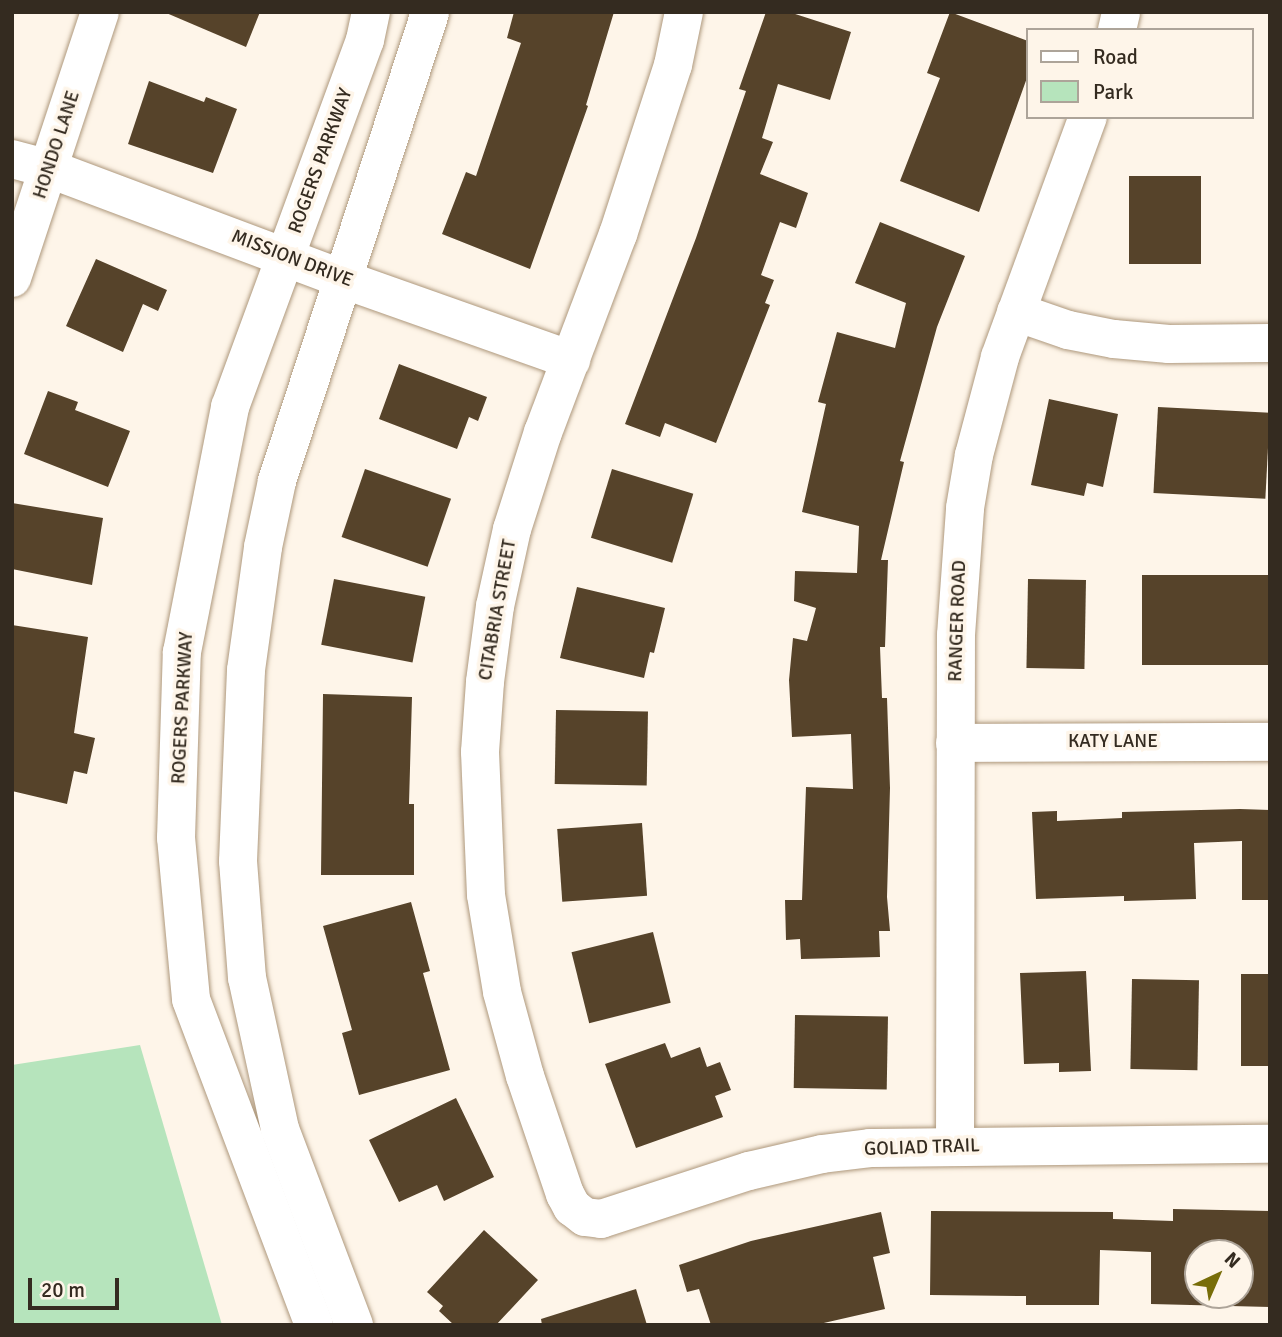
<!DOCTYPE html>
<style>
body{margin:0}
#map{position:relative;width:1282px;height:1337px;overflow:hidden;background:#fef5e9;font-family:Signika,sans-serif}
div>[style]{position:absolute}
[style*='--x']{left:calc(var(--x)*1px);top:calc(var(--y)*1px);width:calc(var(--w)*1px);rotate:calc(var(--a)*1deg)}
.green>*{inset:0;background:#b6e4bc}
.building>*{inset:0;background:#56432a;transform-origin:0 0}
.roads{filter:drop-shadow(0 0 2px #ae987c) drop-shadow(0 0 2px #ae987c)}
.minor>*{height:38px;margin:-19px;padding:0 19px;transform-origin:19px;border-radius:19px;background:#fff}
span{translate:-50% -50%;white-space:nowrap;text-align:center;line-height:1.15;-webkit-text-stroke:7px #fef5e9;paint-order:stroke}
.street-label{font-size:19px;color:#342b20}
.frame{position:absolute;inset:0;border:14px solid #342b20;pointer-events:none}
.legend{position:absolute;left:1026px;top:28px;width:228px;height:91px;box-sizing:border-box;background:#fef5e9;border:2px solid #ada499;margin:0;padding:9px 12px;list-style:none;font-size:21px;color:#342b20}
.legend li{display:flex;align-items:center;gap:14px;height:35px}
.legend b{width:35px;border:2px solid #ada499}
.north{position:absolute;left:1184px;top:1239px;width:70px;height:70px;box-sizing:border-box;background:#fef5e9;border:2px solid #ada499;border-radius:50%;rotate:44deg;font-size:19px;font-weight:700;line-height:28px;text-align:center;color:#342b20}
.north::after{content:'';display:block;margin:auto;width:24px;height:32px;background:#786d08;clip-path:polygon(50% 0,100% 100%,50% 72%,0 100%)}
.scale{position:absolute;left:28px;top:1278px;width:91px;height:32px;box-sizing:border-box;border:4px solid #342b20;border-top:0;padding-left:9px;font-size:21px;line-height:24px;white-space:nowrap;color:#342b20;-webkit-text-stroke:5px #fef5e9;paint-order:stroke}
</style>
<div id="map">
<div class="green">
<i style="clip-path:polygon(140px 1045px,222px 1325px,12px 1325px,12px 1065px)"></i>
</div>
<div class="building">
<i style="clip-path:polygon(164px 12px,260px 12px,246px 47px)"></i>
<i style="clip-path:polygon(514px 12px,614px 12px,586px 105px,588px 106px,530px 269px,442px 234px,466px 172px,476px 176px,521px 43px,507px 38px)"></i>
<i style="clip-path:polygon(766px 12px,789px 12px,851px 32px,830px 100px,778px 84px,762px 138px,773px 142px,760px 174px,808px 193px,796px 228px,780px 222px,761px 275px,774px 280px,765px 303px,770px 305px,716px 443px,665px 423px,660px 437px,625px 424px,696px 238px,746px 91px,739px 89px)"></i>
<i style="clip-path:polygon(950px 12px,1028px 41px,1028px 75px,979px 212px,900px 181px,940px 78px,927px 73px)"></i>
<i style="clip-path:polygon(149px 81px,204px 102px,206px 97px,237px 109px,213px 173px,128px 144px)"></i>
<i style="left:1129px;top:176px;width:72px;height:88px"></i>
<i style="clip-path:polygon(880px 222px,965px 256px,937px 327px,900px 461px,904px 462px,881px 560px,888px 560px,885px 647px,880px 647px,882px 698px,887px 698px,890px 788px,887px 897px,890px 931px,879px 931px,880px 957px,801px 959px,800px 939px,786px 940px,785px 900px,802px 900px,806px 787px,853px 789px,851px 734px,792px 737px,789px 680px,793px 638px,807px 641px,816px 608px,794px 601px,795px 571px,857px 573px,859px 526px,802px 512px,826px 404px,818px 402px,837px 332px,895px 348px,906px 303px,855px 283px)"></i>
<i style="clip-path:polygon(96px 259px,167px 290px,158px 311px,143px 304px,123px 352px,66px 326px)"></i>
<i style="clip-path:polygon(399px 364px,487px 397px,478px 421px,469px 417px,457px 449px,379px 419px)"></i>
<i style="clip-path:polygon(48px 391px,78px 402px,75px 410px,130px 431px,108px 487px,24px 454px)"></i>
<i style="clip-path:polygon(1049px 399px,1118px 414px,1103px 487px,1087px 483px,1084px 496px,1031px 485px)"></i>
<i style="left:1158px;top:407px;width:112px;height:86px;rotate:3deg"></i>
<i style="left:365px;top:469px;width:91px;height:72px;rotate:19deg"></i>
<i style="left:612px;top:469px;width:85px;height:72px;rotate:17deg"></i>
<i style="clip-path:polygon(12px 503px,103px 518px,92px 585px,12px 569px)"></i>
<i style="left:1142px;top:575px;width:128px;height:90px"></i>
<i style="left:334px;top:579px;width:93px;height:67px;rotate:11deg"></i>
<i style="left:1028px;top:579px;width:58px;height:89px;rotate:1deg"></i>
<i style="clip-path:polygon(577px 587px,665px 608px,654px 653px,650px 652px,644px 678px,560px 658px)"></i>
<i style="clip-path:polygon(12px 625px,88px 637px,74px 733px,95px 738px,87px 774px,74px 771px,67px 804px,12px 791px)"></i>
<i style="clip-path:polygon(323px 694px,412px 697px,409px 804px,414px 804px,414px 875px,321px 875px)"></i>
<i style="left:556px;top:710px;width:92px;height:74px;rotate:1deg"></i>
<i style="clip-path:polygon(1240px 809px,1270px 810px,1270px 900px,1242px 900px,1242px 841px,1194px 843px,1196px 899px,1124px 901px,1124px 896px,1036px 899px,1032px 812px,1057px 811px,1057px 821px,1122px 818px,1122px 812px)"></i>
<i style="left:642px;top:823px;width:73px;height:85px;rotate:86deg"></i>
<i style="clip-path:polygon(411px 902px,430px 971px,423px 973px,450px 1070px,359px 1095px,342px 1033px,352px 1030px,323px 926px)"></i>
<i style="left:653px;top:932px;width:73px;height:84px;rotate:76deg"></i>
<i style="clip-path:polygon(1086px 971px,1091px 1071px,1059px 1072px,1059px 1063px,1024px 1064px,1020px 973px)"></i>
<i style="left:1241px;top:974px;width:29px;height:92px"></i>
<i style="left:1132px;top:979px;width:67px;height:90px;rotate:1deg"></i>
<i style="left:795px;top:1015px;width:93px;height:73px;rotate:1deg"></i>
<i style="clip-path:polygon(665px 1043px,671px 1058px,700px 1047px,707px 1067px,720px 1062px,731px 1090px,715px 1096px,723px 1117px,636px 1148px,605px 1064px)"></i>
<i style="clip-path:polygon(456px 1098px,494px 1177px,444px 1201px,437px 1185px,399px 1202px,369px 1140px)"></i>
<i style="clip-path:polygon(evenodd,1173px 1209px,1270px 1211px,1270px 1307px,1151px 1304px,1151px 1252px,1100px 1250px,1099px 1305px,1026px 1305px,1026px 1296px,930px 1295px,931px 1211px,1113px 1212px,1113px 1219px,1173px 1221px,1173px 1209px,1198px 1253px,1240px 1253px,1240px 1295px,1198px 1295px,1198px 1253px)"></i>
<i style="clip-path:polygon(881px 1212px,890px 1253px,873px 1257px,885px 1309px,815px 1325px,711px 1325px,699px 1289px,687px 1292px,679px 1265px,751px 1241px)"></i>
<i style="clip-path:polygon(484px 1230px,538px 1280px,496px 1325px,454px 1325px,439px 1311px,443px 1306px,427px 1292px)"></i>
<i style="clip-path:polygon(636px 1289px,647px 1325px,542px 1325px,541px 1319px)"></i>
</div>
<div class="roads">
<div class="minor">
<i style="--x:684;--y:12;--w:54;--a:101.7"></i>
<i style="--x:673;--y:65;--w:178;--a:108"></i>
<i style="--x:618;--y:234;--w:212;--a:110.7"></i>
<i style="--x:543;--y:432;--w:102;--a:107.7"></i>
<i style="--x:512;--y:529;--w:79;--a:102.4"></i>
<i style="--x:495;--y:606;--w:77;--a:97.5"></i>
<i style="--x:485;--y:682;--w:70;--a:94.1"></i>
<i style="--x:480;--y:752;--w:143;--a:87.6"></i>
<i style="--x:486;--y:895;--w:98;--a:80.6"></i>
<i style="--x:502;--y:992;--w:87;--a:74.7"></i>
<i style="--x:525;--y:1076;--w:125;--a:71.3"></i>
<i style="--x:565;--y:1194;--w:15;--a:62"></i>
<i style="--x:572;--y:1207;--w:16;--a:38"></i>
<i style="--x:585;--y:1217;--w:16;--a:7"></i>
<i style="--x:601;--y:1219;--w:156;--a:-18"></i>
<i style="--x:749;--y:1171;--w:75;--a:-13.1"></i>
<i style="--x:822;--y:1154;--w:48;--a:-7.1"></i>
<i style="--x:870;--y:1148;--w:400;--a:-0.6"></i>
<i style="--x:1117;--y:30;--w:18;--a:-77"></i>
<i style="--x:12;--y:159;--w:39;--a:15"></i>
<i style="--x:50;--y:169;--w:315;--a:20.6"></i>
<i style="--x:345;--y:280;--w:240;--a:19.5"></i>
<i style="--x:12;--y:278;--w:280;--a:-71.7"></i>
<i style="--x:1016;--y:312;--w:55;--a:19.1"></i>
<i style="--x:1068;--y:330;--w:47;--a:11.1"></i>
<i style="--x:1114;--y:339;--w:55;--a:5.2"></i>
<i style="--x:1169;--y:344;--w:101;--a:-0.6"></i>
<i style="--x:955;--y:743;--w:315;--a:-0.2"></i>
<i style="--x:955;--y:1145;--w:510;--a:-89.89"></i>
<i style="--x:956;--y:635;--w:127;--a:-85.9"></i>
<i style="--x:965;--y:508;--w:54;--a:-80.4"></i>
<i style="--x:974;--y:455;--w:101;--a:-75.1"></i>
<i style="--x:1000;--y:357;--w:256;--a:-69.9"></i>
<i style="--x:314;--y:1325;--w:348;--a:-110.7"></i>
<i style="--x:191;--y:999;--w:162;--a:-95.3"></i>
<i style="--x:176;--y:838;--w:186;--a:-88.2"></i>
<i style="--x:182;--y:652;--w:250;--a:-78.9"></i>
<i style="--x:230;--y:407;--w:391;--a:-69.8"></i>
<i style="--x:365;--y:40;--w:29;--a:-78"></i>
<i style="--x:354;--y:1325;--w:210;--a:-110.7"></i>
<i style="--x:280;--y:1129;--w:155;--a:-102.3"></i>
<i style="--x:247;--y:978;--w:117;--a:-94.4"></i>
<i style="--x:238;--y:861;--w:191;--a:-87.6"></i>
<i style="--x:246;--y:670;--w:124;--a:-82.1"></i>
<i style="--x:263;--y:547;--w:67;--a:-78"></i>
<i style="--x:277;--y:481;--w:493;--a:-71.9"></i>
</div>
</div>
<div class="street-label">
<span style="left:57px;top:145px;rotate:-72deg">HONDO LANE</span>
<span style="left:321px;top:161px;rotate:-70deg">ROGERS PARKWAY</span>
<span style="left:292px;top:259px;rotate:21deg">MISSION DRIVE</span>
<span style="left:498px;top:610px;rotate:-80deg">CITABRIA STREET</span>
<span style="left:958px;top:621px;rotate:-88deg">RANGER ROAD</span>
<span style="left:183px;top:708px;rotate:-87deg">ROGERS PARKWAY</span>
<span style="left:1113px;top:742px">KATY LANE</span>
<span style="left:922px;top:1148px;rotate:-2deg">GOLIAD TRAIL</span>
</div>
<div class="frame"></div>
<ul class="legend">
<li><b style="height:9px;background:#fff"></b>Road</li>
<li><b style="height:19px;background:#b6e4bc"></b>Park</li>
</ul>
<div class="north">N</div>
<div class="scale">20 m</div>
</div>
